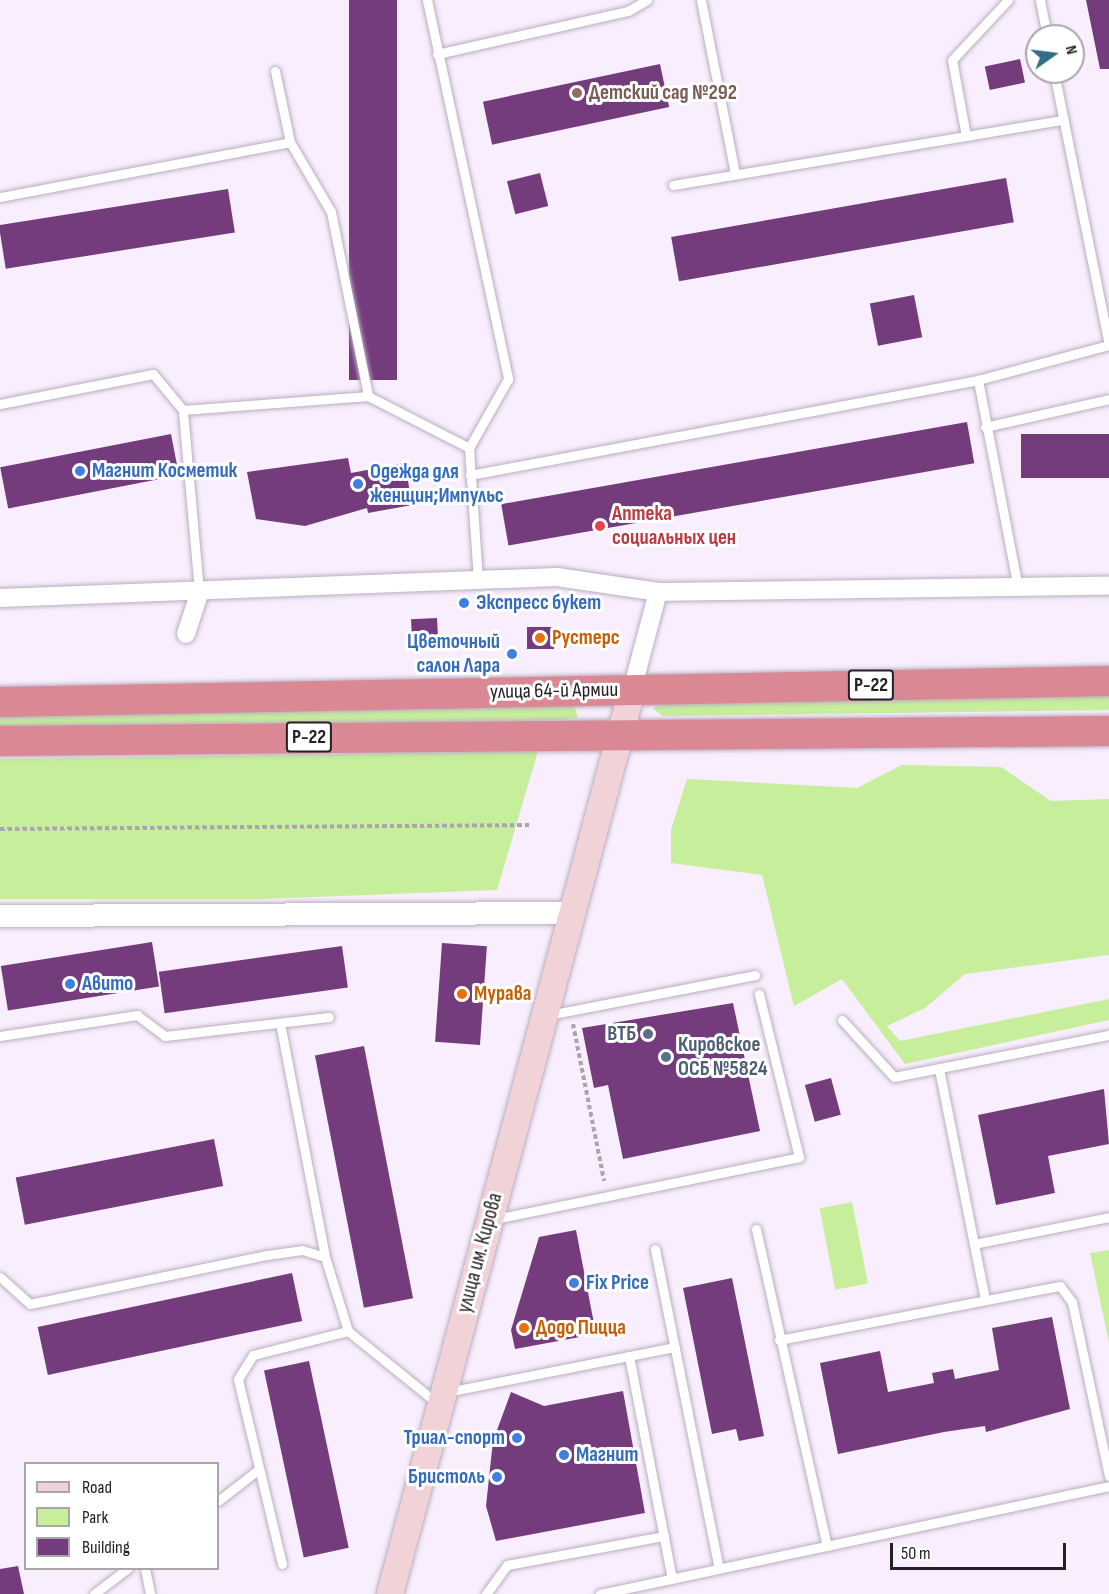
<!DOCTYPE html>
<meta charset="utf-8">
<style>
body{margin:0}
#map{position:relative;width:1109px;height:1594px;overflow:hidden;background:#f8eefd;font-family:"Sofia Sans Condensed",sans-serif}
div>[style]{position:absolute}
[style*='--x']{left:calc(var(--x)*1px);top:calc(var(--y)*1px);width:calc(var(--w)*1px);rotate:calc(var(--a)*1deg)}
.green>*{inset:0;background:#c6ee9b;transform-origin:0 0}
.building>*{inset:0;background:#743c7d;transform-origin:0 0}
.path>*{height:4px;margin-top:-2px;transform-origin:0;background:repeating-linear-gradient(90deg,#aba3af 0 4.5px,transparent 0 7.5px)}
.roads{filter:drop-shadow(0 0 2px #baaec0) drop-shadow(0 0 2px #baaec0)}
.service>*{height:9px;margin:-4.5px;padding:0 4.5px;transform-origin:4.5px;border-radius:4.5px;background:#fff}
.minor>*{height:18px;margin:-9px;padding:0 9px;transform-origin:9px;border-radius:9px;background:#fff}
.tertiary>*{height:22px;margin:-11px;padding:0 11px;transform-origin:11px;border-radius:11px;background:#fff}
.secondary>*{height:26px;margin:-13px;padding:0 13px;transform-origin:13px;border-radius:13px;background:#f1d3d7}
.trunk>*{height:30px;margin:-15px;padding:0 15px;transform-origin:15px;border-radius:15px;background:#da8894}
.dots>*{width:16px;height:16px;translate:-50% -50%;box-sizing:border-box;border:3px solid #fff;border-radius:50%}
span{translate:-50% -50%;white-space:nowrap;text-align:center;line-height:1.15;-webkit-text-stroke:6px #fff;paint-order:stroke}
.shield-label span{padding:2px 4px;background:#fff;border:2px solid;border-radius:4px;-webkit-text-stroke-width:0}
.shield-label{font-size:20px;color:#242026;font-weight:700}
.education-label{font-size:21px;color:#785e54;font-weight:700}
.left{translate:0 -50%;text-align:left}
.shop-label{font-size:21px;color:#366cbe;font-weight:700}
.right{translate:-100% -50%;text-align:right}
.health-label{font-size:21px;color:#be3a42;font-weight:700}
.food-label{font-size:21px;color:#c56008;font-weight:700}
.street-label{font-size:21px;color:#242026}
.service-label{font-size:21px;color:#4e5e75;font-weight:700}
.legend{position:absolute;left:24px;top:1462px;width:195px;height:108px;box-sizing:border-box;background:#fff;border:2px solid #a7a6a8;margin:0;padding:8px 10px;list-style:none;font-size:18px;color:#242026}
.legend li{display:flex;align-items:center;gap:12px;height:30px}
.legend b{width:30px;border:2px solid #a7a6a8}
.north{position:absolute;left:1025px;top:24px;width:60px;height:60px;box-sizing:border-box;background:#fff;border:2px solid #a7a6a8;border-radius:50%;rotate:76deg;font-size:16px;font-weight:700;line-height:24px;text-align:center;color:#242026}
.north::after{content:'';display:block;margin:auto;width:21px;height:27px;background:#316d85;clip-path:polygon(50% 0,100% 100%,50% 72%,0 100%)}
.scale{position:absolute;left:890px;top:1543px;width:176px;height:27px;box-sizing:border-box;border:3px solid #242026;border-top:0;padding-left:8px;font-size:18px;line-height:21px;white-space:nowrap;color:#242026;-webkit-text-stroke:4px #fff;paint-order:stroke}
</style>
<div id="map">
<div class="green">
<i style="clip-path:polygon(1109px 694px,1109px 710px,663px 716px,653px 709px,663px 700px)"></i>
<i style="clip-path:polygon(572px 701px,578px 717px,563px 720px,0 729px,0 712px)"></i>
<i style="clip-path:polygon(538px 751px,497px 890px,262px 899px,0 899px,0 759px)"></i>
<i style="clip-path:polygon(902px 765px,1001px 767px,1051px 801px,1109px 799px,1109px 955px,965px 974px,925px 1008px,887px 1026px,900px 1041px,1109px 999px,1109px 1020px,905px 1064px,842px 979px,794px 1006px,762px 875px,671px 863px,671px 830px,687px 779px,857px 788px)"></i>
<i style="left:852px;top:1202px;width:83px;height:33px;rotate:79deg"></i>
<i style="clip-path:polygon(1109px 1250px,1109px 1343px,1090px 1253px)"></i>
</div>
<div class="building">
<i style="left:349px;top:0;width:48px;height:380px"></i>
<i style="clip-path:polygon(1086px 0,1109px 0,1109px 69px,1100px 69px)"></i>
<i style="left:1020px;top:59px;width:24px;height:36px;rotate:78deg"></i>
<i style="left:660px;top:64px;width:44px;height:181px;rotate:78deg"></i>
<i style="left:540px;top:173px;width:34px;height:34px;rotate:76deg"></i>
<i style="left:1006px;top:178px;width:45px;height:340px;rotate:80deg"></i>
<i style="left:228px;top:189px;width:44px;height:232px;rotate:81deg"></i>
<i style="left:914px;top:295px;width:43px;height:45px;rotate:79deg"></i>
<i style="left:967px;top:422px;width:42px;height:473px;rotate:80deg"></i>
<i style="left:171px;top:434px;width:42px;height:174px;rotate:79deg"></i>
<i style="left:1109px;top:434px;width:44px;height:88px;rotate:90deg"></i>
<i style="clip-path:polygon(348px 458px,351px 473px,405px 463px,412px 505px,368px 513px,367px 508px,305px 526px,256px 519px,247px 472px)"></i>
<i style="left:437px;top:618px;width:22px;height:26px;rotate:87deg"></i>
<i style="left:527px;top:627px;width:27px;height:22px"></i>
<i style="left:152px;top:942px;width:45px;height:153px;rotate:81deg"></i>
<i style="left:442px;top:943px;width:45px;height:99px;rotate:4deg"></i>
<i style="left:342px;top:946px;width:42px;height:185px;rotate:82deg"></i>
<i style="clip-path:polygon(733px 1003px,760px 1131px,623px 1159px,608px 1085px,594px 1088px,582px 1028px)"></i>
<i style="left:364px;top:1046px;width:257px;height:50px;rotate:79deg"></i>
<i style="left:831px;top:1078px;width:38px;height:27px;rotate:75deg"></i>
<i style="clip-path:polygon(1104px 1089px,1109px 1144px,1048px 1156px,1055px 1193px,996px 1205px,978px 1115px)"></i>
<i style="left:214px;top:1139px;width:48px;height:202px;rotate:79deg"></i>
<i style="clip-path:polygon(576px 1230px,596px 1334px,515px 1349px,511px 1330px,539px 1237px)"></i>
<i style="left:292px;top:1273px;width:49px;height:260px;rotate:78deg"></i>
<i style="clip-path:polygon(732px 1278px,764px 1436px,739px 1441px,736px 1429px,712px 1434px,683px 1288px)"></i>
<i style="clip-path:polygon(1052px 1317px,1070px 1409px,986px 1432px,985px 1426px,944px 1432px,838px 1454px,820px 1363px,880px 1351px,888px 1392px,934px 1383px,932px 1373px,953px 1369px,955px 1379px,999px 1370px,992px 1328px)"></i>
<i style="left:309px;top:1361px;width:191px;height:46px;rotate:78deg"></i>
<i style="clip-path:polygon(623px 1391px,645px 1513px,496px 1541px,486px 1506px,493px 1441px,511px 1392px,544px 1406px)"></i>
<i style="clip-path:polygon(18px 1566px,24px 1594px,0 1594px,0 1569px)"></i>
</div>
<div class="path">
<i style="--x:0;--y:829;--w:529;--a:-0.43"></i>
<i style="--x:573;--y:1024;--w:160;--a:78.8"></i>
</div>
<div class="roads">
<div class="service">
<i style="--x:427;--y:0;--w:388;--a:77.9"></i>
<i style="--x:508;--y:379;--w:79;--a:119.5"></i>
<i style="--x:701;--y:0;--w:177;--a:78.9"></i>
<i style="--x:1040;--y:0;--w:37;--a:79"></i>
<i style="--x:437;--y:54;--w:196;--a:-12.7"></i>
<i style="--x:628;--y:11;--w:22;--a:-30"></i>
<i style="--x:275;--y:71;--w:73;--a:78.1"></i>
<i style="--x:290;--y:142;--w:81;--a:59.6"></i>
<i style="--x:331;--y:212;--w:188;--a:78.6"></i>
<i style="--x:966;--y:136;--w:77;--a:-100.4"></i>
<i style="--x:952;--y:60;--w:82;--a:-47"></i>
<i style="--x:673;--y:185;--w:395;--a:-9.5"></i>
<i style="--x:0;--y:197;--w:295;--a:-10.7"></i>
<i style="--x:0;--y:404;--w:156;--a:-11.1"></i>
<i style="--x:153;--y:374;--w:47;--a:50.2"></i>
<i style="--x:985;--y:427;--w:127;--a:-12.7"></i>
<i style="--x:470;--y:475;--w:517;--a:-10.59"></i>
<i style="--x:1018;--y:588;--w:212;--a:-100.9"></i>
<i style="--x:978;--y:380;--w:136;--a:-15"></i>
<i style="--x:1109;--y:345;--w:278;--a:-101.4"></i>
<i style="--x:199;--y:591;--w:182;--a:-95.1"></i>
<i style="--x:183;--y:410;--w:186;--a:-4.3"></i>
<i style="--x:368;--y:396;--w:114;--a:27.2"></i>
<i style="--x:469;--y:448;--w:132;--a:86.1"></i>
<i style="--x:548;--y:1015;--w:211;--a:-10.9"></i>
<i style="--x:842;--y:1020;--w:77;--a:47.6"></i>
<i style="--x:894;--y:1077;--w:219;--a:-11.1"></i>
<i style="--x:280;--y:1023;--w:238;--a:79.1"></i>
<i style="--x:325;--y:1257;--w:77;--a:72.7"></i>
<i style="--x:348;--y:1331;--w:116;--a:39"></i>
<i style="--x:0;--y:1036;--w:139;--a:-8.7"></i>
<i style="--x:137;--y:1015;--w:35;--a:37"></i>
<i style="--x:165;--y:1036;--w:165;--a:-6.6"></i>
<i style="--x:939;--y:1069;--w:235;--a:78.7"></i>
<i style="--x:495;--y:1219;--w:310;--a:-11.5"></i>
<i style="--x:799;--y:1157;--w:168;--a:-103.8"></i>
<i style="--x:756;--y:1229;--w:325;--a:77.4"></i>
<i style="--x:974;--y:1244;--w:138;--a:-11.3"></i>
<i style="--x:655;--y:1249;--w:325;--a:78.7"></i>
<i style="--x:0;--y:1277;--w:40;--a:42"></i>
<i style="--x:30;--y:1304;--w:242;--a:-11.7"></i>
<i style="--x:267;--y:1255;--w:35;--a:-8"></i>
<i style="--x:302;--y:1250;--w:24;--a:17"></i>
<i style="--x:779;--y:1340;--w:286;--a:-10.9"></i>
<i style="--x:1060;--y:1286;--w:20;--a:53"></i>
<i style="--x:1072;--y:1302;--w:178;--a:78"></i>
<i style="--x:629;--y:1356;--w:227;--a:79.1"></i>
<i style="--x:447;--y:1392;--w:232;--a:-11.2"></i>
<i style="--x:218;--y:1501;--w:52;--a:-38"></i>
<i style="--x:282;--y:1564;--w:190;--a:-103.4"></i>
<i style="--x:238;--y:1379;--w:28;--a:-58"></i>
<i style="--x:253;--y:1355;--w:98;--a:-14.2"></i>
<i style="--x:145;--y:1568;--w:26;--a:79"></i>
<i style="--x:94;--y:1594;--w:43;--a:-37.4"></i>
<i style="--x:486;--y:1594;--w:36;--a:-54"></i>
<i style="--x:507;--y:1565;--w:160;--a:-10.5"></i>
<i style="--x:600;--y:1594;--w:520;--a:-11.98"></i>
</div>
<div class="minor">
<i style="--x:658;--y:592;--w:451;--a:-0.8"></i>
<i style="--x:0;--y:598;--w:557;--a:-2.16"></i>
<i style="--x:557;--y:577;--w:102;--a:8.4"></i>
<i style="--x:658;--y:592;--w:101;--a:104.9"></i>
<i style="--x:186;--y:634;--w:42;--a:-72"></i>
</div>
<div class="tertiary">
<i style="--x:0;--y:916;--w:570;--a:-0.3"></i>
</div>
<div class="secondary">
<i style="--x:390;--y:1594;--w:936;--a:-75.01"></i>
</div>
<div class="trunk">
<i style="--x:0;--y:702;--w:1109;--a:-1.08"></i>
<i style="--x:0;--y:741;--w:1109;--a:-0.52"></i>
</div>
</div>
<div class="dots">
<i style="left:577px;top:93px;background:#8d6e63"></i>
<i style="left:80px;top:471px;background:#3f7fe0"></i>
<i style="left:358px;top:484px;background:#3f7fe0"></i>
<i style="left:600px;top:526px;background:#e0444e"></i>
<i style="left:464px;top:603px;background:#3f7fe0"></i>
<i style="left:540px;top:638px;background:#e8710a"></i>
<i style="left:512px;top:654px;background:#3f7fe0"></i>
<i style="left:70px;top:984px;background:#3f7fe0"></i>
<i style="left:462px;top:994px;background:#e8710a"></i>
<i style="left:648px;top:1034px;background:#5c6f8a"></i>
<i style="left:666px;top:1057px;background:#5c6f8a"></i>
<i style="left:574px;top:1283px;background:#3f7fe0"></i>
<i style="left:524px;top:1328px;background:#e8710a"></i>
<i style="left:517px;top:1438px;background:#3f7fe0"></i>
<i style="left:564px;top:1455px;background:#3f7fe0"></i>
<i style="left:497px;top:1477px;background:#3f7fe0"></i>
</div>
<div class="shield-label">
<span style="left:871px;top:685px">Р-22</span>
<span style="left:309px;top:737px">Р-22</span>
</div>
<div class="education-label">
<span class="left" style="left:589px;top:93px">Детский сад №292</span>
</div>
<div class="shop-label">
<span class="left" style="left:92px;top:471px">Магнит Косметик</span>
<span class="left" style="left:370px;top:484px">Одежда для<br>женщин;Импульс</span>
<span class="left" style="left:476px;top:603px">Экспресс букет</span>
<span class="right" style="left:500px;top:654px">Цветочный<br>салон Лара</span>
<span class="left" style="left:82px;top:984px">Авито</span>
<span class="left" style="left:586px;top:1283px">Fix Price</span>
<span class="right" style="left:505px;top:1438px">Триал-спорт</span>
<span class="left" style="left:576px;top:1455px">Магнит</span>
<span class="right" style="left:485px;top:1477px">Бристоль</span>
</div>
<div class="health-label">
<span class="left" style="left:612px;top:526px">Аптека<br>социальных цен</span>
</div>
<div class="food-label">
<span class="left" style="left:552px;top:638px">Рустерс</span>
<span class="left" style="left:474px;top:994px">Мурава</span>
<span class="left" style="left:536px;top:1328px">Додо Пицца</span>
</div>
<div class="street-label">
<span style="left:554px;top:691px;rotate:-1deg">улица 64-й Армии</span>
<span style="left:480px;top:1253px;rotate:-75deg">улица им. Кирова</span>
</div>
<div class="service-label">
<span class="right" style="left:636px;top:1034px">ВТБ</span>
<span class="left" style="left:678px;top:1057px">Кировское<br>ОСБ №5824</span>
</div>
<ul class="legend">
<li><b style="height:8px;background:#f1d3d7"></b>Road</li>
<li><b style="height:16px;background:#c6ee9b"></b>Park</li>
<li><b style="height:16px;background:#743c7d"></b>Building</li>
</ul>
<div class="north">N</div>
<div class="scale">50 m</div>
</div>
